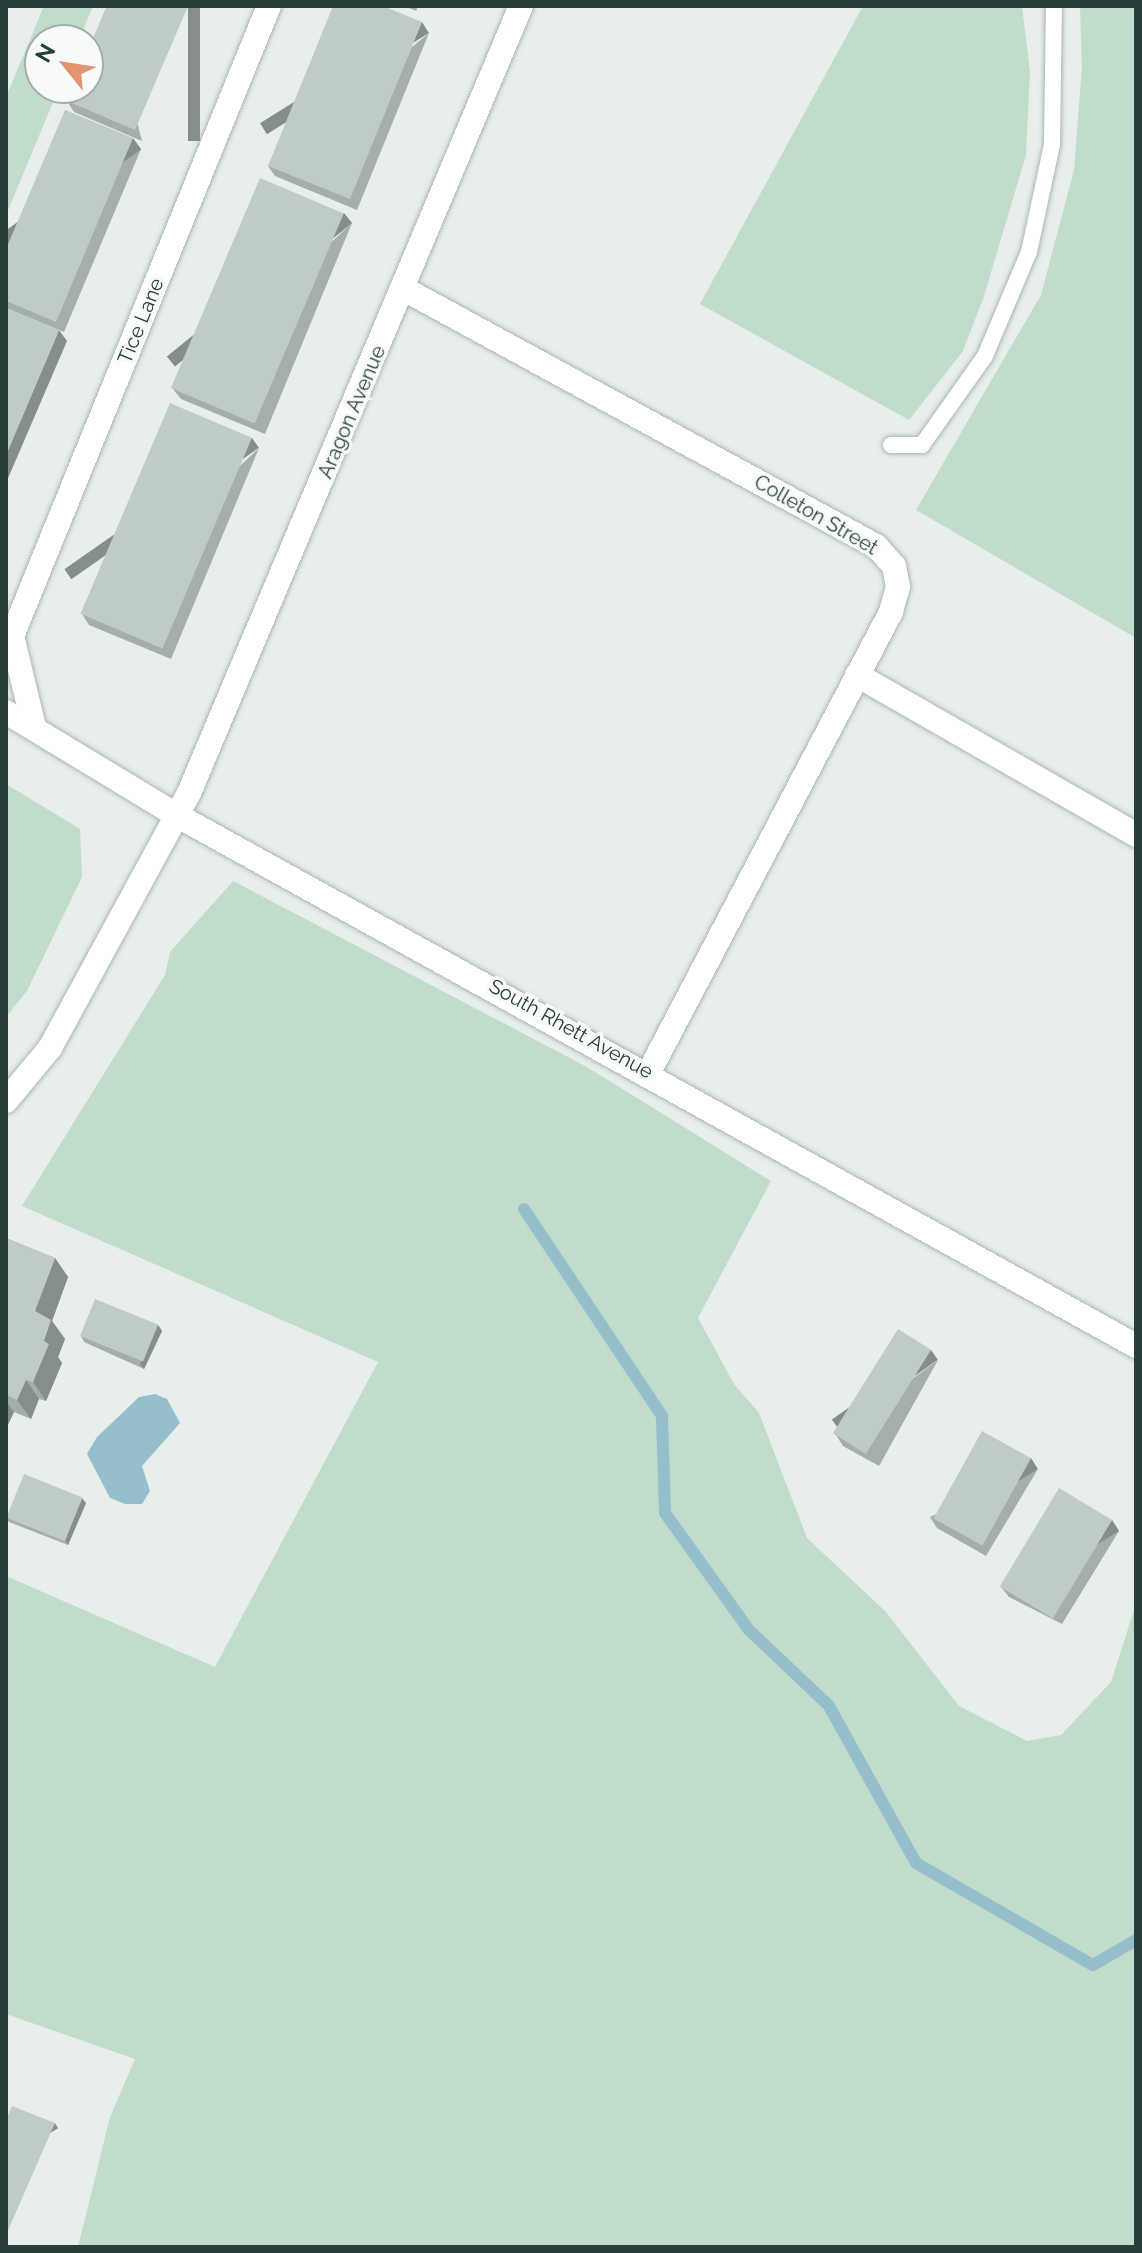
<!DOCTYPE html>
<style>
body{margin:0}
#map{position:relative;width:1142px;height:2253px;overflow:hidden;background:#e7eeeb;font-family:Raleway,sans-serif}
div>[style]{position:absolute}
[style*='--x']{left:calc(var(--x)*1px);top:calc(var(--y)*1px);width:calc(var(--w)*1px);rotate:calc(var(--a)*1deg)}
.green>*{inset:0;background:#c2dccb}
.water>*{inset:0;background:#96bfcc}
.stream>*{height:12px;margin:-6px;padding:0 6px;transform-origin:6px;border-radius:6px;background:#96bfcc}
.roads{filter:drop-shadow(0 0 2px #aab6b2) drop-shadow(0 0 2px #aab6b2)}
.service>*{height:16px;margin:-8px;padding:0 8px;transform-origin:8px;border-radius:8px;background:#fff}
.minor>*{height:24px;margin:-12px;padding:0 12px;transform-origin:12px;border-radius:12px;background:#fff}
.tertiary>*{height:24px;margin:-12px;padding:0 12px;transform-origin:12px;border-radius:12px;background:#fff}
.wall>*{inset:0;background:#a4afab}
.shaded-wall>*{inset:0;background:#868e8b;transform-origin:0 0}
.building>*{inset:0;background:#bfcbc7;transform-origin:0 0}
span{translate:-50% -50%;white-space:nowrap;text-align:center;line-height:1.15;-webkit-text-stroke:7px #f7faf9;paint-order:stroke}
.street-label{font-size:20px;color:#273e3a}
.frame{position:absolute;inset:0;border:8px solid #273e3a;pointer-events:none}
.north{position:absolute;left:24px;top:24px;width:80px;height:80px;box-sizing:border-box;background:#f7faf9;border:2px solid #a4afad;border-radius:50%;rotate:300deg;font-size:22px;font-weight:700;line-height:32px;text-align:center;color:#273e3a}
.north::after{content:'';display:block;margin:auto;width:28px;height:36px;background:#e39470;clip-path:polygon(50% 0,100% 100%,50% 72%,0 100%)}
</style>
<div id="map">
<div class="green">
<i style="clip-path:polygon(44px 6px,93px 6px,79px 40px,40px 40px,40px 88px,59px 88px,6px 215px,6px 97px)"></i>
<i style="clip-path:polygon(863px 6px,1022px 6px,1030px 72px,1026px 155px,984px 296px,963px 351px,909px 420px,700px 304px)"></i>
<i style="clip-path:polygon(1080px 6px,1136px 6px,1136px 638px,916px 510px,1041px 295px,1074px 170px,1082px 67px)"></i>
<i style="clip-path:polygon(6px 784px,80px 829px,82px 877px,27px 991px,6px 1017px)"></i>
<i style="clip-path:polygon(233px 881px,587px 1067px,771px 1181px,698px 1318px,734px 1384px,759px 1413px,807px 1538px,886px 1612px,959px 1706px,1027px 1741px,1061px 1735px,1111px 1682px,1136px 1604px,1136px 2247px,78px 2247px,110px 2117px,135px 2059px,6px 2014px,6px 1576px,215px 1667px,378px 1362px,22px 1206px,165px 975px,170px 952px)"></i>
</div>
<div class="water">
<i style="clip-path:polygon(155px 1394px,167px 1399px,180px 1423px,142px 1466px,150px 1491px,142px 1504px,125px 1504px,110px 1498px,87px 1454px,97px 1437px,139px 1397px)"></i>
</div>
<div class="stream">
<i style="--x:524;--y:1209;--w:249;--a:56.3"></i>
<i style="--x:662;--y:1416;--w:97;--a:88.2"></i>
<i style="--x:665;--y:1513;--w:144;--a:54.3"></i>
<i style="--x:749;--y:1630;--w:110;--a:43.5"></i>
<i style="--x:829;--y:1706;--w:179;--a:61"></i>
<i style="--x:916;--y:1863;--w:204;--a:30"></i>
<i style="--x:1093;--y:1965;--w:50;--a:-30.2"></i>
</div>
<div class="roads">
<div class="service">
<i style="--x:891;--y:445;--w:31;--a:0"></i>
<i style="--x:922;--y:445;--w:109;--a:-54.7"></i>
<i style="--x:985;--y:356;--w:113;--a:-67.1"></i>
<i style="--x:1029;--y:252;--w:109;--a:-77.9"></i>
<i style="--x:1052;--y:145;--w:139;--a:-89.2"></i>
</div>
<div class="minor">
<i style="--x:404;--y:289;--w:537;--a:28.57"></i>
<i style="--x:876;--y:546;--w:27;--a:48"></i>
<i style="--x:894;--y:566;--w:21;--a:79"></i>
<i style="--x:898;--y:587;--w:26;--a:106"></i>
<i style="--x:891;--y:612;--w:520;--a:117.75"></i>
<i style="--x:12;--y:636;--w:680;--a:-67.81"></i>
<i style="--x:12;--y:636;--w:94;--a:76.4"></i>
<i style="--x:857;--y:675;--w:322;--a:29.8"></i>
<i style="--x:6;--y:1101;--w:69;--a:-50.3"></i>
<i style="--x:50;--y:1048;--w:290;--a:-61.4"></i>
<i style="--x:189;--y:793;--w:854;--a:-67.13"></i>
</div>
<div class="tertiary">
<i style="--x:6;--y:712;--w:201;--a:31.2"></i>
<i style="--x:178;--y:816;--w:1095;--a:28.95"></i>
</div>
</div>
<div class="wall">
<i style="clip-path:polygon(107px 6px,142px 141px,74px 112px,67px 101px)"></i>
<i style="clip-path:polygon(404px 6px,418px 6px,416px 11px)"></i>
<i style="clip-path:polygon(429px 33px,357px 210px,275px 176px,268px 166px)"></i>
<i style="clip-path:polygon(141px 149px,64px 332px,6px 308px,6px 249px)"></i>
<i style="clip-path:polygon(352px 223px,265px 434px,181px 399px,173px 389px)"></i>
<i style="clip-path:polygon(259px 448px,171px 659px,89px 625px,82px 614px)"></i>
<i style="clip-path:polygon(6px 1238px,55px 1258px,68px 1277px,52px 1321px,65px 1339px,58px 1357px,62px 1363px,46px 1401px,39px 1399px,31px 1419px,14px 1412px,6px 1429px)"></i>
<i style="clip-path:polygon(158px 1325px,162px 1331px,144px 1369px,84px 1342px,81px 1336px)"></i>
<i style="clip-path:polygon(938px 1360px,879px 1466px,843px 1446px,836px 1435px)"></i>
<i style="clip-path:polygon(1038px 1469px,986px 1556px,937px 1528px,930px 1517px)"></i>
<i style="clip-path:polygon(86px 1503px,68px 1545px,9px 1522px,6px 1518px,6px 1515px)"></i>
<i style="clip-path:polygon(1112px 1520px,1119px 1531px,1062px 1624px,1009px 1597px,1001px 1587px)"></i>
</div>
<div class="shaded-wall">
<i style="left:188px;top:6px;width:12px;height:135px"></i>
<i style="left:422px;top:22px;width:13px;height:191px;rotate:58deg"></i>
<i style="left:133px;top:138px;width:14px;height:199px;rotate:54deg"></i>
<i style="left:344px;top:213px;width:13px;height:228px;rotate:51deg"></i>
<i style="clip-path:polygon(59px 330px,67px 341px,6px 483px,6px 455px)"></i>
<i style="left:252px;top:438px;width:12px;height:229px;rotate:55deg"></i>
<i style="clip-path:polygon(55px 1258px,68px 1277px,52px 1321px,65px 1339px,58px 1357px,62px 1363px,46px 1401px,33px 1382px,44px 1341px,35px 1311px)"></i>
<i style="clip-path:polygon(158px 1325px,162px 1331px,144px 1369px,140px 1364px)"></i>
<i style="left:931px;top:1350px;width:12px;height:121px;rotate:55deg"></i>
<i style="clip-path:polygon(26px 1380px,39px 1399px,31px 1419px,17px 1400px)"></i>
<i style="clip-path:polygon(6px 1401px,14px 1412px,6px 1429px)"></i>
<i style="left:1031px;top:1458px;width:13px;height:103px;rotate:58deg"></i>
<i style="clip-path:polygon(82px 1498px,86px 1503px,68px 1545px,65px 1540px)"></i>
<i style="left:1112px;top:1520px;width:13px;height:110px;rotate:58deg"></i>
<i style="left:55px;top:2123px;width:6px;height:122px;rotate:59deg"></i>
</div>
<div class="building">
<i style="clip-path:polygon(107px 6px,188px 6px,135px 130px,67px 101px,72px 88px,88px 88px,88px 51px)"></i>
<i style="clip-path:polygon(333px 6px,383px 6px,422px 22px,350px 199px,268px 166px)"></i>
<i style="clip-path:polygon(65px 110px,133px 138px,56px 322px,6px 301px,6px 249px)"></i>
<i style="left:260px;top:178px;width:91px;height:228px;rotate:23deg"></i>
<i style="clip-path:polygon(6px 308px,59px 330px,6px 455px)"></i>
<i style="left:170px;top:403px;width:89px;height:229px;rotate:23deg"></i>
<i style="clip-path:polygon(6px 1238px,55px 1258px,35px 1311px,51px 1320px,44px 1341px,49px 1344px,33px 1382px,26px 1380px,17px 1400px,6px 1395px)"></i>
<i style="left:95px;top:1299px;width:68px;height:40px;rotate:22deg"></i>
<i style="left:898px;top:1329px;width:39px;height:123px;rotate:32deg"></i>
<i style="left:982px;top:1431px;width:56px;height:100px;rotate:29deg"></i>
<i style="left:24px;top:1474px;width:63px;height:47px;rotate:22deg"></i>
<i style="left:1059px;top:1488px;width:62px;height:115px;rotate:31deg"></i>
<i style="clip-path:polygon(12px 2106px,55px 2123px,6px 2235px,6px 2121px)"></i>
</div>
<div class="street-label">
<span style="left:141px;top:321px;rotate:-68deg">Tice Lane</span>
<span style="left:352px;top:412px;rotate:-67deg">Aragon Avenue</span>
<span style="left:816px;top:515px;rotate:30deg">Colleton Street</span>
<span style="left:571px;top:1029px;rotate:29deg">South Rhett Avenue</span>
</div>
<div class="frame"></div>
<div class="north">N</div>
</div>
